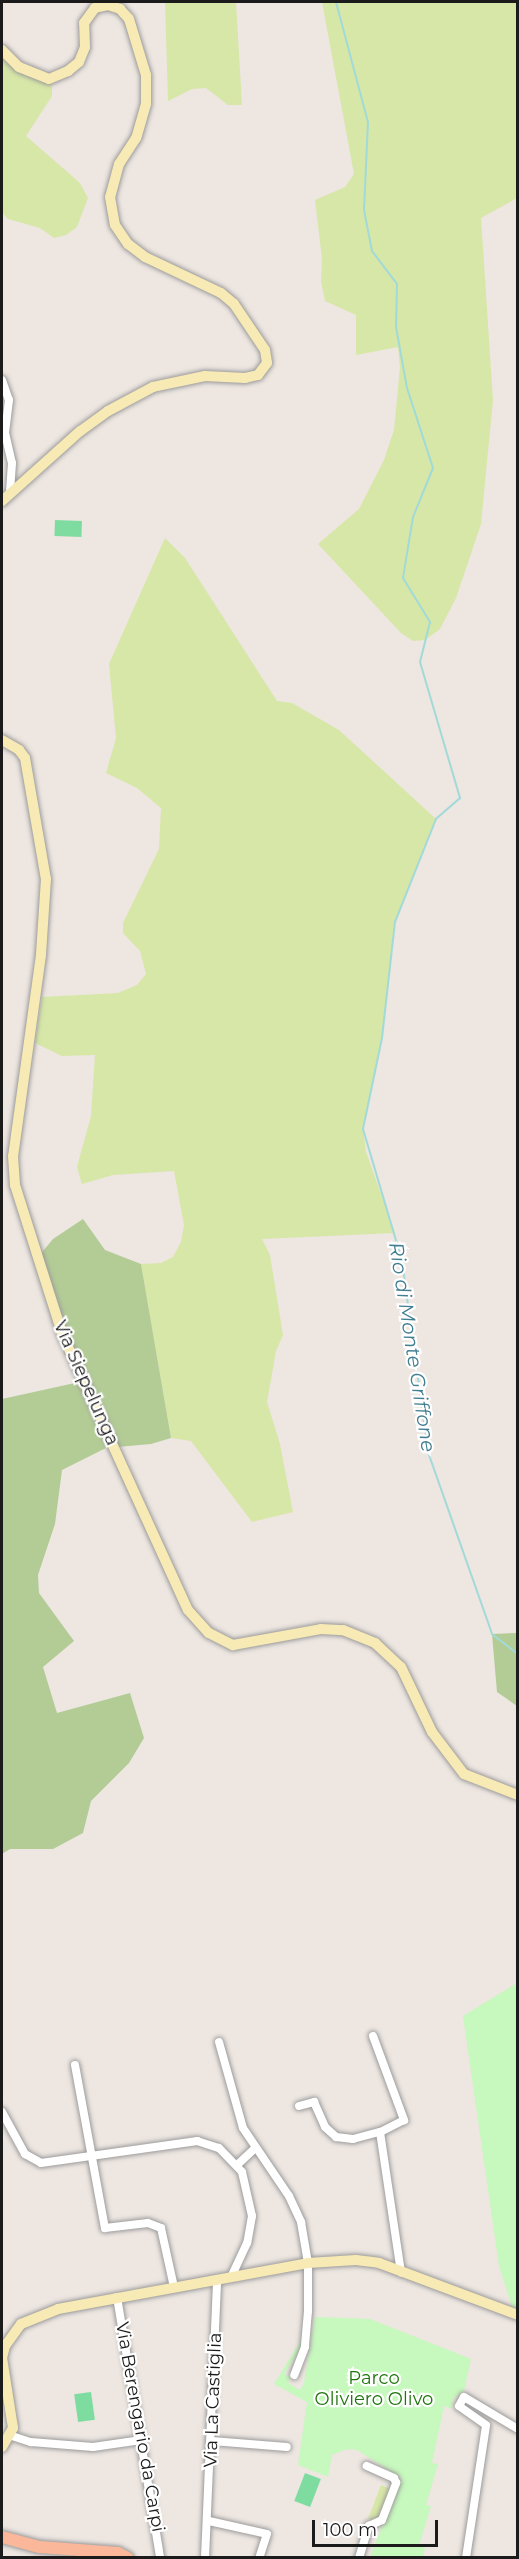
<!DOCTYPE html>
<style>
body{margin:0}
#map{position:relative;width:519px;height:2559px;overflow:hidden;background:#ede6e1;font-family:Montserrat,sans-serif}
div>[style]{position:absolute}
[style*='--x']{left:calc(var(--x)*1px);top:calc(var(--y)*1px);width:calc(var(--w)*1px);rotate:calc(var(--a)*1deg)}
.grass>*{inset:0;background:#d7e7a7}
.forest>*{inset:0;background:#b3cc96}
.park>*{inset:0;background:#c7f8bd}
.pitch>*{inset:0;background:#7fdca0;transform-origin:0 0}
.stream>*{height:2px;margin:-1px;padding:0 1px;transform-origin:1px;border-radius:1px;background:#a1dad9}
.roads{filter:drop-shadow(0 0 2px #9c9c9c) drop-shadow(0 0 2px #9c9c9c)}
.street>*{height:8px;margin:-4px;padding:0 4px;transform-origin:4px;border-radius:4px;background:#fff}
.secondary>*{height:10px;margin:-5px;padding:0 5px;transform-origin:5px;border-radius:5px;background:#f8eab4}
.primary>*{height:12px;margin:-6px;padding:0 6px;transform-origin:6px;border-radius:6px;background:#fab799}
span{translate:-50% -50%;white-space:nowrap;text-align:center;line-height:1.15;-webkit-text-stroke:4.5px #fff;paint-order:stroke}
.street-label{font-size:18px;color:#1b1b1b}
.park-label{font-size:18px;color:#1f760d}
.water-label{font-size:20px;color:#417e92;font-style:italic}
.frame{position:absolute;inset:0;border:3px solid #1b1b1b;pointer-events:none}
.scale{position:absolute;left:312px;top:2520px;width:126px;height:27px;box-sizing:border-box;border:3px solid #1b1b1b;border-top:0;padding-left:8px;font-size:18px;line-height:21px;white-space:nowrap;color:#1b1b1b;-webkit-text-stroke:4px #fff;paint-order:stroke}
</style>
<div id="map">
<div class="grass">
<i style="clip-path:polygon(165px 2px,236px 2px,242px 105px,228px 105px,206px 88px,192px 89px,168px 101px)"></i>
<i style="clip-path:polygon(322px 2px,517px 2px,517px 198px,481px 218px,493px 400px,481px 524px,456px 598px,440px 629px,425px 640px,413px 641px,401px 633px,318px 544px,359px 509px,384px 460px,394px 430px,400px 367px,398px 347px,356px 355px,356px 315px,325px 301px,321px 281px,322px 259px,315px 200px,345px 187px,354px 174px)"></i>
<i style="clip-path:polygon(2px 51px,52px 83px,52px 96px,26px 136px,80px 183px,88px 198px,77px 227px,66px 235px,54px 238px,40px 228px,8px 219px,2px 212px)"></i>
<i style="clip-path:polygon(165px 538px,185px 558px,277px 701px,292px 703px,339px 730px,436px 819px,395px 922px,382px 1038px,363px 1129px,366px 1152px,395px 1233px,262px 1239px,270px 1255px,283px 1335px,276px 1351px,267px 1402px,280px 1444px,293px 1512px,252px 1522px,191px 1441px,171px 1438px,141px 1264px,161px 1263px,173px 1257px,181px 1242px,184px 1225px,174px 1171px,113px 1175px,82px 1184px,77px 1167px,91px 1116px,95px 1055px,62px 1056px,35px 1043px,42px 997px,118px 993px,137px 985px,146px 974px,140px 951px,123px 933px,123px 923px,159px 849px,161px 808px,137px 788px,106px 773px,116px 738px,109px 664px)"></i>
<i style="clip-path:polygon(381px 2485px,391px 2489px,379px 2519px,368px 2519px)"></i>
</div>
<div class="forest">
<i style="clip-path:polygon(83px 1219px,105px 1250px,141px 1264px,171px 1438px,151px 1444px,106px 1448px,62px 1470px,55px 1524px,38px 1575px,39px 1593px,74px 1641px,43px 1667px,57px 1713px,130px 1693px,144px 1738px,129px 1763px,91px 1801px,83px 1833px,53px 1849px,10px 1849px,2px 1854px,2px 1399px,84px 1381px,38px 1257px,53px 1239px)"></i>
<i style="clip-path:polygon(517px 1633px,518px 1633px,517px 1706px,497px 1692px,492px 1634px)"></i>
</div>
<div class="park">
<i style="clip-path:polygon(517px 1983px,517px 2308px,512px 2307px,499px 2266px,463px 2016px)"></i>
<i style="clip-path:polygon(315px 2317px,370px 2319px,471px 2359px,464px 2391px,453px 2399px,452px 2409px,444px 2406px,432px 2463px,438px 2464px,426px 2505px,431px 2506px,419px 2546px,425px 2548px,423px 2557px,370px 2557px,401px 2478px,357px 2450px,347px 2449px,332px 2455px,328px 2477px,298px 2465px,307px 2402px,274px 2384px,303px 2337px,303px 2345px,284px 2374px,291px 2377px,288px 2383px,300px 2390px,304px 2383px)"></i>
</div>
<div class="pitch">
<i style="left:55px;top:520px;width:27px;height:16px;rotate:2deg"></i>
<i style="left:91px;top:2392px;width:28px;height:17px;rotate:82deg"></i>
<i style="left:305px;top:2473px;width:17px;height:30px;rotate:21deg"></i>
</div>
<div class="stream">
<i style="--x:336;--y:2;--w:124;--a:75.1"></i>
<i style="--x:368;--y:122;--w:88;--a:92.6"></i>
<i style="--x:364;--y:210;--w:42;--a:79"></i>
<i style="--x:372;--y:251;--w:41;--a:52.9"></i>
<i style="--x:397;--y:284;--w:43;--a:91.3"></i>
<i style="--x:396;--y:327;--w:62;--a:79.8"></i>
<i style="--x:407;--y:388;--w:84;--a:72"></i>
<i style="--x:433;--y:468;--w:53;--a:112.2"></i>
<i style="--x:413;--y:517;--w:62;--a:99.3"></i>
<i style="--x:403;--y:578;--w:52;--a:58.5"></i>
<i style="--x:430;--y:622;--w:41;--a:104"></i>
<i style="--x:420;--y:662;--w:142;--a:73.6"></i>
<i style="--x:460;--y:798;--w:32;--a:139"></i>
<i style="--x:436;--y:819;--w:111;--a:111.7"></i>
<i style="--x:395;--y:922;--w:117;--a:96.4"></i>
<i style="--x:382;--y:1038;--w:93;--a:101.8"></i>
<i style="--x:363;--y:1129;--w:138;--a:73.5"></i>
<i style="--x:402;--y:1261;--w:193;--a:82.2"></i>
<i style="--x:428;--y:1452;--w:193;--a:70.6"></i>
<i style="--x:492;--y:1634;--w:33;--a:38"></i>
</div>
<div class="roads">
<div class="street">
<i style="--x:2;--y:380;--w:21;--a:71"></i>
<i style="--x:9;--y:400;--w:33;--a:97"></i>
<i style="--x:5;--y:433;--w:31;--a:77"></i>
<i style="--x:12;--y:463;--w:29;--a:94"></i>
<i style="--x:373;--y:2036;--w:90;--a:69.7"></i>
<i style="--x:404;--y:2120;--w:27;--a:153"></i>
<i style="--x:380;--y:2132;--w:142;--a:81.5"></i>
<i style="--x:219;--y:2042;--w:89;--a:74.4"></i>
<i style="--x:243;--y:2128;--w:82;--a:55.9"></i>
<i style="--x:289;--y:2196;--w:29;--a:65"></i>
<i style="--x:301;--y:2222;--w:42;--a:80.3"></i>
<i style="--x:308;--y:2263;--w:48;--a:90"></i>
<i style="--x:308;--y:2311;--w:36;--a:95"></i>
<i style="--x:305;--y:2347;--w:30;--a:111"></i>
<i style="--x:75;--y:2065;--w:166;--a:79.6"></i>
<i style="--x:105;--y:2228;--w:43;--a:-6.6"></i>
<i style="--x:148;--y:2223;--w:14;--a:21"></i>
<i style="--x:161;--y:2228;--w:60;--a:77.6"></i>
<i style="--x:299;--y:2106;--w:16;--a:-15"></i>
<i style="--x:314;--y:2102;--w:27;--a:66"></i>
<i style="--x:325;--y:2127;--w:15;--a:42"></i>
<i style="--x:336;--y:2137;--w:17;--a:7"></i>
<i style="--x:353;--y:2139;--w:28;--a:-15"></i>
<i style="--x:2;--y:2112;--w:48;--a:61.3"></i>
<i style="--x:25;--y:2154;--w:18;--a:29"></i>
<i style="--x:41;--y:2163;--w:158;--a:-8"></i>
<i style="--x:197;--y:2141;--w:23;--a:18"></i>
<i style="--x:219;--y:2148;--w:33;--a:46"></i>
<i style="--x:242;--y:2172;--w:45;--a:77.2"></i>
<i style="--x:252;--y:2216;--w:27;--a:100"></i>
<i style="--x:247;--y:2243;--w:38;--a:115"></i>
<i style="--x:237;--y:2165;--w:23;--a:-43"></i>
<i style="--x:117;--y:2297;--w:265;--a:80.6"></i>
<i style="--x:12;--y:2436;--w:20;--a:18"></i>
<i style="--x:31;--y:2442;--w:62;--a:4.6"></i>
<i style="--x:93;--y:2447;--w:49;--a:-8.3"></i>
<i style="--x:212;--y:2441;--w:75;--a:4.6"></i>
<i style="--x:209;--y:2521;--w:59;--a:12.6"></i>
<i style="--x:267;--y:2534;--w:25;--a:108"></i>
<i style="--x:205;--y:2558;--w:279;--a:-87.5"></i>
<i style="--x:359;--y:2558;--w:34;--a:-73"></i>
<i style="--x:369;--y:2526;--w:14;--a:-25"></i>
<i style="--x:382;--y:2520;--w:40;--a:-69"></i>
<i style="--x:396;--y:2483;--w:5;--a:-112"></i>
<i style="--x:394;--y:2478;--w:30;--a:-156"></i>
<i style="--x:466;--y:2558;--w:134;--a:-81.4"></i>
<i style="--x:486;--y:2425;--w:33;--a:-145"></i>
<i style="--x:459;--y:2406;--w:10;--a:-61"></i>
<i style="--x:464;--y:2397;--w:63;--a:30.7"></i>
</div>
<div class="secondary">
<i style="--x:2;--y:50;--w:24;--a:45"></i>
<i style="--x:19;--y:67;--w:32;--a:22"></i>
<i style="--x:49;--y:79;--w:21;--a:-23"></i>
<i style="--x:68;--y:71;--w:14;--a:-39"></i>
<i style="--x:79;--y:62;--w:16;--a:-68"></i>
<i style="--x:85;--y:47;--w:24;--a:-92"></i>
<i style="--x:84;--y:23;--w:19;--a:-54"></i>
<i style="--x:95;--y:8;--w:13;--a:-13"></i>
<i style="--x:108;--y:5;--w:13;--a:18"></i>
<i style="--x:120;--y:9;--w:13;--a:48"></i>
<i style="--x:129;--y:19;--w:59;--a:73.1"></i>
<i style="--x:146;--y:75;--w:29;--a:90"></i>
<i style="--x:146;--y:104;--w:35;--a:106"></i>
<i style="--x:136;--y:138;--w:31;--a:123"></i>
<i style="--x:119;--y:164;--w:34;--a:105"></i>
<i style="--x:110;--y:197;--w:28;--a:80"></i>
<i style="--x:115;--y:225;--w:23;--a:56"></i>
<i style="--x:128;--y:244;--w:21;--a:37"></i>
<i style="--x:145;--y:257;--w:84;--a:25.3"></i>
<i style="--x:221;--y:293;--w:17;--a:40"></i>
<i style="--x:234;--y:304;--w:55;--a:56"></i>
<i style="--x:265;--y:350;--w:13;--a:81"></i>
<i style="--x:267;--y:363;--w:15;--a:127"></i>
<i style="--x:258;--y:375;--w:13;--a:167"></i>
<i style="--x:245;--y:378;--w:40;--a:-177.1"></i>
<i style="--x:205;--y:376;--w:53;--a:168.1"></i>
<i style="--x:153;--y:387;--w:51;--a:151.9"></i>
<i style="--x:108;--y:411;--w:34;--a:144"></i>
<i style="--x:80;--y:431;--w:105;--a:138.1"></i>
<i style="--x:2;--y:740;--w:20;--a:30"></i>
<i style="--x:19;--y:750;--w:10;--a:53"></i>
<i style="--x:25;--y:758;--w:123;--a:80.2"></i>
<i style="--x:46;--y:879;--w:76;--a:93.8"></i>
<i style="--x:41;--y:955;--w:203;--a:97.9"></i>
<i style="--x:13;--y:1156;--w:29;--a:86"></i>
<i style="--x:15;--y:1185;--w:158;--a:72.4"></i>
<i style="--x:63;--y:1336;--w:301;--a:65.5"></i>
<i style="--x:188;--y:1610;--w:31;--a:48"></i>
<i style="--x:209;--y:1633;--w:27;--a:27"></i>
<i style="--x:233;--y:1645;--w:89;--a:-10.3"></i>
<i style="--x:321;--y:1629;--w:22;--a:3"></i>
<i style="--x:343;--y:1630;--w:35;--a:22"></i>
<i style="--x:375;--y:1643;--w:35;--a:43"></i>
<i style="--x:401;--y:1667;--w:72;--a:64.5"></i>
<i style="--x:432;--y:1732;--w:53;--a:52.7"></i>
<i style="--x:464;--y:1774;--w:58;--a:21.3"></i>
<i style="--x:2;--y:2447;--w:22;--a:-60"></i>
<i style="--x:13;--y:2428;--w:71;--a:-98.9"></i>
<i style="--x:2;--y:2358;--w:12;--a:-76"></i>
<i style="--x:5;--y:2346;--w:27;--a:-54"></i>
<i style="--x:21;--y:2324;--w:40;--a:-22"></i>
<i style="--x:58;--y:2309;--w:254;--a:-10.4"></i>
<i style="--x:308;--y:2263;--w:48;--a:-3.6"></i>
<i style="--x:356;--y:2260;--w:23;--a:7"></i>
<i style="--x:379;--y:2263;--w:148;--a:20.5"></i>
</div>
<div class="primary">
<i style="--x:2;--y:2537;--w:39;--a:15"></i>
<i style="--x:40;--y:2547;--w:78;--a:4.4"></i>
<i style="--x:118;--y:2553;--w:11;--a:27"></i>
</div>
</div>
<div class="street-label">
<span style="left:86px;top:1383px;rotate:66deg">Via Siepelunga</span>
<span style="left:213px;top:2400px;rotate:-88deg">Via La Castiglia</span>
<span style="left:140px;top:2427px;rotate:80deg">Via Berengario da Carpi</span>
</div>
<div class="park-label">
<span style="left:374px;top:2389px">Parco<br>Oliviero Olivo</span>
</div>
<div class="water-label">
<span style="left:412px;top:1347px;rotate:81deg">Rio di Monte Griffone</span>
</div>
<div class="frame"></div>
<div class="scale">100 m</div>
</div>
